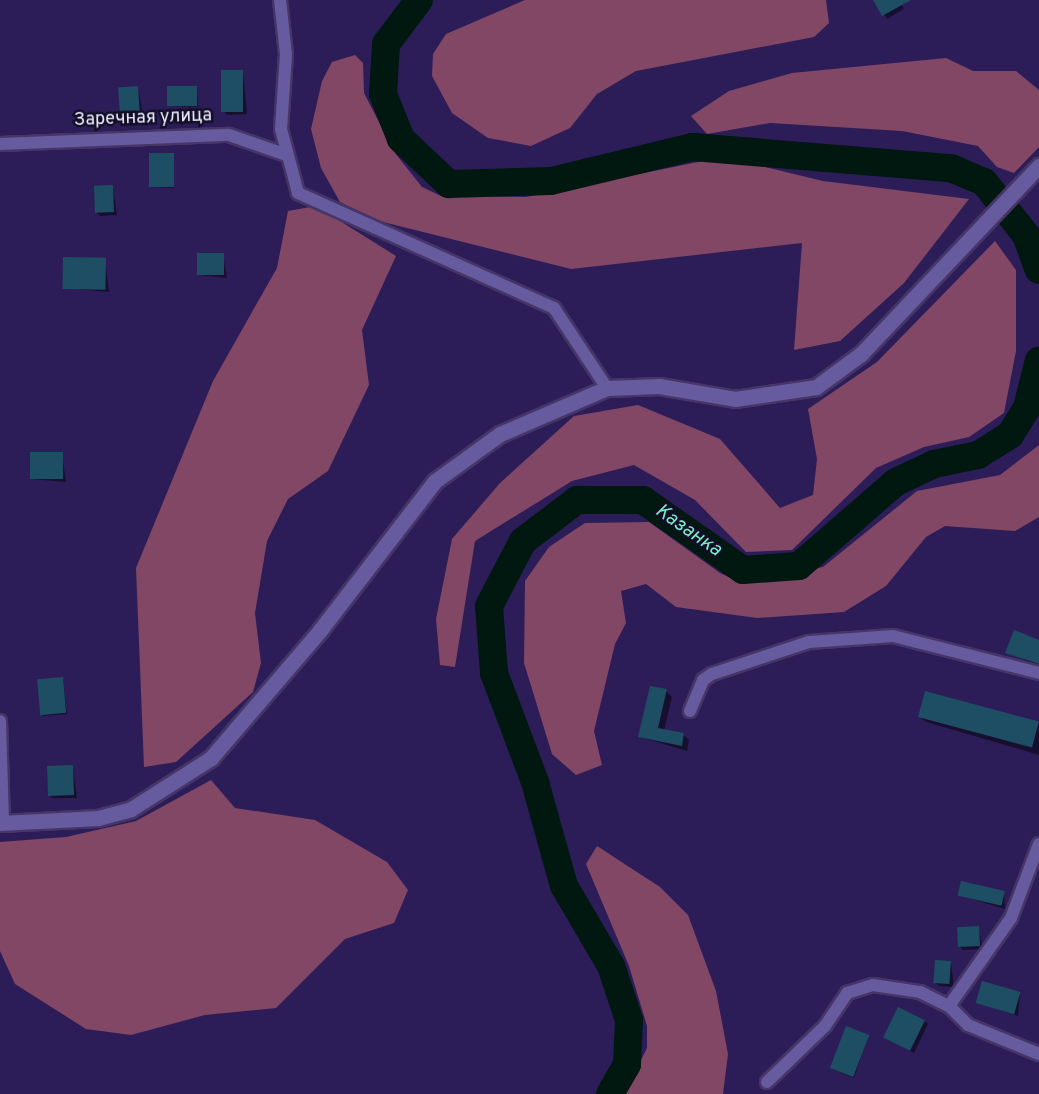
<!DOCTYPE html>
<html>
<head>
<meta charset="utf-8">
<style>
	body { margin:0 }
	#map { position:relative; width:1039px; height:1094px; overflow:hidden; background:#2c1d59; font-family:Overpass,sans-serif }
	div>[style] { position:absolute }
	.forest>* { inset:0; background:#824764 }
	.shadow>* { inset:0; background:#0007 }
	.river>* { height:28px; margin:-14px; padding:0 14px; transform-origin:14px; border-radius:14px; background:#011810 }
	.building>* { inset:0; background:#1e4e63; transform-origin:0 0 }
	.roads { filter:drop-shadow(2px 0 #463567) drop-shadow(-2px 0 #463567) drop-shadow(0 2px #463567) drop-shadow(0 -2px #463567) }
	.minor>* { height:12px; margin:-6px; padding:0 6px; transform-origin:6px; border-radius:6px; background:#665b9e }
	.tertiary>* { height:15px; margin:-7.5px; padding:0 7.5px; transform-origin:7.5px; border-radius:7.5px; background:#665b9e }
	span { translate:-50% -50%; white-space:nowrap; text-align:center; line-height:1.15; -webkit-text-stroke:5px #130e28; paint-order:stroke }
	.street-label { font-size:18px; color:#efeefe }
	.water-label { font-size:20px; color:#79ebc5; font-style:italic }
</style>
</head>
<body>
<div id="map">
	<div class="forest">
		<div style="clip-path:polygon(525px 0,826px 0,829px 23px,814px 37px,636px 71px,597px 94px,570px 128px,531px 146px,488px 138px,452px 113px,432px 76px,433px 54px,446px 34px)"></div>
		<div style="clip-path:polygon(355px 55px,363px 63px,364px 93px,395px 153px,422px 187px,441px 196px,526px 197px,698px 162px,740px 161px,823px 181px,969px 199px,904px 283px,840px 341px,794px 350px,802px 243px,571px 269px,379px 221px,340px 202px,321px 168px,311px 129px,322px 81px,332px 62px)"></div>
		<div style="clip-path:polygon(946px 58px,973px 71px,1016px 71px,1039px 90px,1039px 147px,1014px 173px,997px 167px,978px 146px,902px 131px,770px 123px,707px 134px,691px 116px,729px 91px,792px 73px)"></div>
		<div style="clip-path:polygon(316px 206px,396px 256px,362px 330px,369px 385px,328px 471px,288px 499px,267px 541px,255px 613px,261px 663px,253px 692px,176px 762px,144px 767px,136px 568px,213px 381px,277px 268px,288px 211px)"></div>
		<div style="clip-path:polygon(995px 241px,1016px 270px,1016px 351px,1004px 413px,969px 437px,924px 447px,876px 468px,792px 550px,746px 552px,695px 500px,634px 465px,572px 481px,475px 541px,455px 667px,440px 665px,436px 619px,452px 539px,500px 483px,574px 416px,638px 405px,720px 439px,780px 508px,813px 495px,817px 459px,808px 409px,877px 362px)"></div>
		<div style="clip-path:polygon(1039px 445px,1039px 517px,1015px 531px,945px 526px,926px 537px,886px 586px,844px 612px,757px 618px,676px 607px,646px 584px,621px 591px,626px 623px,615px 644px,594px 731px,602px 765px,576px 775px,552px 754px,524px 663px,525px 581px,549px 547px,585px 523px,649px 522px,720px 573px,740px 582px,762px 581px,823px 567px,917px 491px,1000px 475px)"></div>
		<div style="clip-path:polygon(211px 780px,235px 808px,315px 820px,387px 862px,408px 890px,394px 923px,345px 939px,276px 1008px,205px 1015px,131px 1035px,86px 1029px,15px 984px,0 951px,0 842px,66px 837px,136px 821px)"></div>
		<div style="clip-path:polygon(597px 846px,660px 887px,688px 915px,716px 991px,728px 1054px,723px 1094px,624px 1094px,647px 1048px,647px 1026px,629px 966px,586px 864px)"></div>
	</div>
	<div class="shadow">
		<div style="clip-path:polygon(875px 0,899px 0,904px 9px,887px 19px)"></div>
		<div style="clip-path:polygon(243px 72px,247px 114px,227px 115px,224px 111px)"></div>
		<div style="clip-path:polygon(138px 87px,143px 115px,125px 116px,121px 113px)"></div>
		<div style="clip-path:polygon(197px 88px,198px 107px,169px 106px,196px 87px)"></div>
		<div style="clip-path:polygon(173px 155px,174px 188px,151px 187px,150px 186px)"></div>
		<div style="clip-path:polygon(113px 187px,117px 215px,100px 216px,96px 212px)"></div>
		<div style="clip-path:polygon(223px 255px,227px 278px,199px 275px)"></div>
		<div style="clip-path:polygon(105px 259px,109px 292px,64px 288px)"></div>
		<div style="clip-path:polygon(62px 454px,66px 482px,31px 479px)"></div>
		<div style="clip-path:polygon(1039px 641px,1039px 666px,1007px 652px)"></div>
		<div style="clip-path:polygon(63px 679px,67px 714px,43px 716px,41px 714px)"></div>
		<div style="clip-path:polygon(666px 691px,672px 697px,664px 731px,683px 734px,689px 740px,687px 751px,640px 737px)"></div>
		<div style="clip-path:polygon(920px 717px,1039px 723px,1039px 755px,926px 722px)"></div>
		<div style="clip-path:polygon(73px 767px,77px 798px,52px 798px,49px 794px)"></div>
		<div style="clip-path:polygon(1004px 892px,1005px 909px,959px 895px)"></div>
		<div style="clip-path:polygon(978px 927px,983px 949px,963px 950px,959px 946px)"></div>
		<div style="clip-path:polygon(951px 963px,954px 987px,939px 986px,936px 983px)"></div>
		<div style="clip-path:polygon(1020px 994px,1018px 1016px,978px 1002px)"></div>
		<div style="clip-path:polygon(925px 1021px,928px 1024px,914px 1053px,886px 1038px)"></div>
		<div style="clip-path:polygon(868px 1037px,854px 1078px,832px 1069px)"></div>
	</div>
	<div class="river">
		<div style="left:419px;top:0;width:55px;rotate:126.9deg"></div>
		<div style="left:386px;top:44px;width:50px;rotate:93.4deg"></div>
		<div style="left:383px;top:94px;width:48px;rotate:68.2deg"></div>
		<div style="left:401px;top:139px;width:66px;rotate:43.2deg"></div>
		<div style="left:449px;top:184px;width:102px;rotate:-1.7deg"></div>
		<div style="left:551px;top:181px;width:146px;rotate:-13.5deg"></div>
		<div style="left:693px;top:147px;width:259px;rotate:4.7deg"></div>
		<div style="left:951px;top:168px;width:36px;rotate:23deg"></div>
		<div style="left:984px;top:182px;width:68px;rotate:51.6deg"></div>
		<div style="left:1026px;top:235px;width:37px;rotate:70deg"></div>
		<div style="left:610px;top:1094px;width:34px;rotate:-60deg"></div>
		<div style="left:627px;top:1064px;width:44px;rotate:-87.4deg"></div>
		<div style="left:629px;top:1020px;width:57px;rotate:-108.4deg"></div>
		<div style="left:611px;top:966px;width:93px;rotate:-120.4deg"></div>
		<div style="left:564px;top:886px;width:108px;rotate:-105.6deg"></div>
		<div style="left:535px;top:782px;width:116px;rotate:-110.6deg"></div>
		<div style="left:494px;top:673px;width:67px;rotate:-94.3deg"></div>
		<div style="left:489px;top:606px;width:73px;rotate:-62.4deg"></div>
		<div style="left:523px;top:541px;width:68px;rotate:-37.2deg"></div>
		<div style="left:577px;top:500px;width:66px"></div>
		<div style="left:643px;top:500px;width:122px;rotate:35deg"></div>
		<div style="left:743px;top:570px;width:56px;rotate:-4.1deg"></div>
		<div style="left:799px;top:566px;width:128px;rotate:-40.9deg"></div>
		<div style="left:896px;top:482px;width:42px;rotate:-25.3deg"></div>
		<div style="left:934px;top:464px;width:45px;rotate:-11.6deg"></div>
		<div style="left:978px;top:455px;width:38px;rotate:-32deg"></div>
		<div style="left:1010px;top:435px;width:32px;rotate:-58deg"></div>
		<div style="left:1027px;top:408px;width:49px;rotate:-76deg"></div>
	</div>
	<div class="building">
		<div style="clip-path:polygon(873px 0,911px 0,882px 16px)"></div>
		<div style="left:221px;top:70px;width:22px;height:42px"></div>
		<div style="left:138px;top:86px;width:26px;height:20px;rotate:86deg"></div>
		<div style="left:167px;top:86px;width:30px;height:20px"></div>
		<div style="left:149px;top:153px;width:25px;height:34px"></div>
		<div style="left:113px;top:185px;width:27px;height:19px;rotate:88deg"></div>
		<div style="left:224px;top:253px;width:22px;height:27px;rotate:90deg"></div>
		<div style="left:63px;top:257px;width:43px;height:32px;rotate:1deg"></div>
		<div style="left:30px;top:452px;width:33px;height:27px"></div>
		<div style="clip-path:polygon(1014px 630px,1039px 640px,1039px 664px,1005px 653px)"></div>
		<div style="left:63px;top:677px;width:36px;height:26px;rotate:85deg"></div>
		<div style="clip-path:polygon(650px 686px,667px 689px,658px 728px,684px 733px,682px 746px,638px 737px)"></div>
		<div style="left:925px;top:691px;width:118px;height:27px;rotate:15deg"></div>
		<div style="left:73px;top:765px;width:30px;height:26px;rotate:88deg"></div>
		<div style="left:961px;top:881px;width:45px;height:15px;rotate:13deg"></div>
		<div style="left:979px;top:926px;width:20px;height:22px;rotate:87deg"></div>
		<div style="left:935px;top:960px;width:16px;height:23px;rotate:4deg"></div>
		<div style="left:982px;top:981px;width:40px;height:23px;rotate:16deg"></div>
		<div style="left:898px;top:1007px;width:30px;height:34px;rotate:26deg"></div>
		<div style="left:846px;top:1026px;width:25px;height:45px;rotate:21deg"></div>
	</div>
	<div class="roads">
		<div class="minor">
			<div style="left:280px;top:0;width:54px;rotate:83.7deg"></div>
			<div style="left:286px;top:54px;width:75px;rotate:93.8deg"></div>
			<div style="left:281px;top:129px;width:66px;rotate:75.1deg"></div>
			<div style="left:298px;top:193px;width:281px;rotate:24.2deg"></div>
			<div style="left:554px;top:308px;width:96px;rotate:56.5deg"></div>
			<div style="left:0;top:144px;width:229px;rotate:-2.3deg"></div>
			<div style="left:229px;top:135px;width:58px;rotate:19.1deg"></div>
			<div style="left:690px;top:711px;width:34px;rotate:-67deg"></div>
			<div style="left:703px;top:680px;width:11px;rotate:-34deg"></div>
			<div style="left:712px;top:674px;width:102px;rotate:-18.3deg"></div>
			<div style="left:809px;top:642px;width:84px;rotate:-4.1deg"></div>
			<div style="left:893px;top:636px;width:151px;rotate:14.2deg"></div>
			<div style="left:0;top:721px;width:101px;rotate:88.3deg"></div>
			<div style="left:949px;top:1006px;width:108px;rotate:-54.8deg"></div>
			<div style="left:1011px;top:918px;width:79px;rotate:-69.3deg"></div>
			<div style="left:767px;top:1082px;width:81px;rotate:-44deg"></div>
			<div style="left:825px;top:1026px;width:40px;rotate:-56deg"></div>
			<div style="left:847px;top:993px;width:27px;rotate:-17deg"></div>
			<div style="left:873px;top:985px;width:48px;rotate:8.5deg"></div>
			<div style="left:920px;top:992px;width:32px;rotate:26deg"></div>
			<div style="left:949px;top:1006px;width:27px;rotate:45deg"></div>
			<div style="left:968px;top:1025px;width:77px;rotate:22.2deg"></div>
		</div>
		<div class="tertiary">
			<div style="left:0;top:823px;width:98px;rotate:-2.9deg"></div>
			<div style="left:98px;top:818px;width:34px;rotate:-15deg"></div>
			<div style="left:131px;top:809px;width:95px;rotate:-32.5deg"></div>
			<div style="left:211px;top:758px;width:170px;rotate:-49.5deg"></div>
			<div style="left:321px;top:629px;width:187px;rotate:-52.4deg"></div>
			<div style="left:435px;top:481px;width:80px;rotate:-35.9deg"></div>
			<div style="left:500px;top:434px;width:116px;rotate:-23.3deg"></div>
			<div style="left:607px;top:388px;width:52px;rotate:-2.2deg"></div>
			<div style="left:659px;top:386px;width:77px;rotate:9.7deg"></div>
			<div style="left:735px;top:399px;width:82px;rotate:-8.4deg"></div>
			<div style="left:816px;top:387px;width:56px;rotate:-36.3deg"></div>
			<div style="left:861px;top:354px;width:259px;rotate:-46.6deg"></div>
		</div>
	</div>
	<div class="street-label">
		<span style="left:143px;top:119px;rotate:-2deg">Заречная улица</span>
	</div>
	<div class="water-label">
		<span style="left:688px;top:531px;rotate:35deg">Казанка</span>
	</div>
</div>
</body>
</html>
